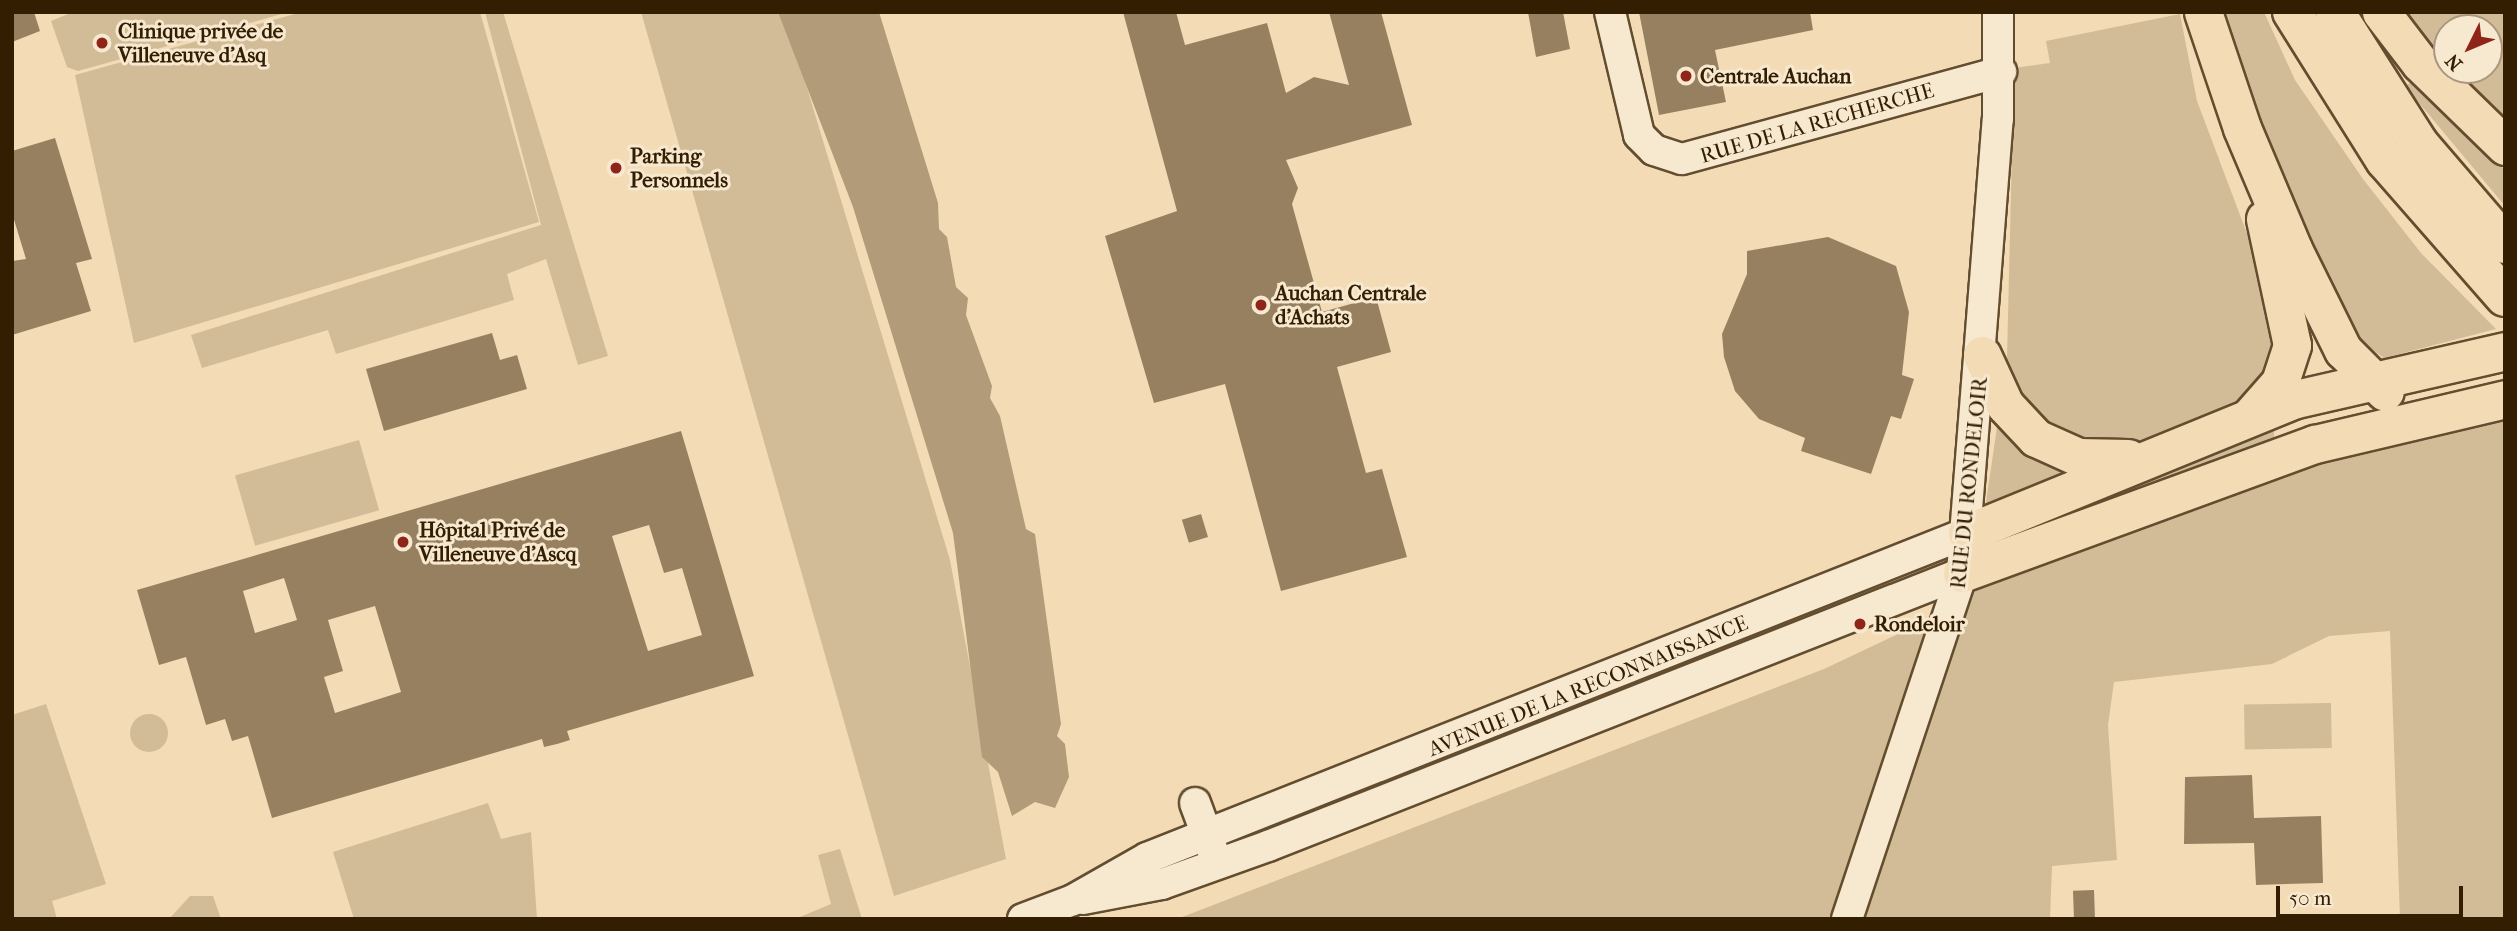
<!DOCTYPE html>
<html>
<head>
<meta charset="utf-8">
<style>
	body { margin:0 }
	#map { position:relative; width:2517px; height:931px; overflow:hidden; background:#f3dbb6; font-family:"IM FELL French Canon",serif }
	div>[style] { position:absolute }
	.green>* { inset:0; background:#d2bb97; transform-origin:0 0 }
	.round { border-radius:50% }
	.water>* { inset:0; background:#b29b79 }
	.building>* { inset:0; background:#978060; transform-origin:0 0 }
	.roads { filter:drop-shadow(2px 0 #634d2f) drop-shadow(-2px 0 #634d2f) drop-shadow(0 2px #634d2f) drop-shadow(0 -2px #634d2f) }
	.minor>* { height:30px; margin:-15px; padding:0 15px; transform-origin:15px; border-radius:15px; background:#f7e8d0 }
	.major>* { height:37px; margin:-18.5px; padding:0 18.5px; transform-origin:18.5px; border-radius:18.5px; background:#f3dbb6 }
	.highway>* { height:38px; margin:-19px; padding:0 19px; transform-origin:19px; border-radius:19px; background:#f3dbb6 }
	.dots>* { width:19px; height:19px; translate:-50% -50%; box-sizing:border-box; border:4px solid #f7e8d0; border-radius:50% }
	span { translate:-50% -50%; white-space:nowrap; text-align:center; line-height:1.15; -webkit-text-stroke:6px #f7e8d0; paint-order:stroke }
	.poi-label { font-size:21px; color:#331e02; font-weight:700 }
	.left { translate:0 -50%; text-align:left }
	.street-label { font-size:21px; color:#331e02 }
	.frame { position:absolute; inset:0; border:14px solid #331e02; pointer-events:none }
	.north { position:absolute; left:2433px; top:14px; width:70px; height:70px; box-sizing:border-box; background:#f7e8d0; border:2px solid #a9977e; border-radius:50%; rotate:227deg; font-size:19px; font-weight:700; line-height:28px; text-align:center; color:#331e02 }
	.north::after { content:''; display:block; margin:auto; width:24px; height:32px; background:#8f2418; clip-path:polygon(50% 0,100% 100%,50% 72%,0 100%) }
	.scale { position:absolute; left:2276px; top:886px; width:187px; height:32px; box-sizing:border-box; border:4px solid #331e02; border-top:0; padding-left:9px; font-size:21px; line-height:24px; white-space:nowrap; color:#331e02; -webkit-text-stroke:5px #f7e8d0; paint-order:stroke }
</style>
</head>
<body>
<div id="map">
	<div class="green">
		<div style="clip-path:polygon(73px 12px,289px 12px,78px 71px,67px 67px,51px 21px)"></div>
		<div style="clip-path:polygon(302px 12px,480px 12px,539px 222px,134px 343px,75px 75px)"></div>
		<div style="clip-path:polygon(485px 12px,503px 12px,608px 356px,578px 365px,546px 259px,507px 274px,514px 300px,336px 354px,328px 330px,202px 368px,191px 335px,541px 225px)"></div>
		<div style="clip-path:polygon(641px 12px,784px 12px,950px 560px,1006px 859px,894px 896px)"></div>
		<div style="clip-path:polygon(2222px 12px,2264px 12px,2295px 80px,2363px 179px,2421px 253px,2496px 329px,2384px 358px,2357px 339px,2300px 227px)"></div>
		<div style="clip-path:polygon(2401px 12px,2505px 12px,2505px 124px,2449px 70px,2489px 70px,2489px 28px,2447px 28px,2447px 68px)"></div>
		<div style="clip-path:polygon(2180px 14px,2197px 101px,2266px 284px,2277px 330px,2273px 475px,2348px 451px,2505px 420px,2505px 919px,2400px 919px,2390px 631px,2329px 636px,2272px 664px,2114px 682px,2108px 725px,2117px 860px,2052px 866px,2050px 919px,1177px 919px,1824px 669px,1972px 599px,2007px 358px,2014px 68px,2050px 63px,2046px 41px)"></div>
		<div style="clip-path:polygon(2410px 83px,2505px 170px,2505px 206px,2405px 86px)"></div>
		<div style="left:359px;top:440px;width:73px;height:129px;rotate:74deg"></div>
		<div style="left:2331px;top:703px;width:45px;height:87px;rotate:89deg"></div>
		<div style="clip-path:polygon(46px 704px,106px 884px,52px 901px,57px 919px,12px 919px,12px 715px)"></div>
		<div class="round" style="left:130px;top:714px;width:38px;height:38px"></div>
		<div style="clip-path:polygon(488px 803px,501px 839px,531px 832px,537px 919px,354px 919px,333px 852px)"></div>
		<div style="clip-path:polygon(840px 849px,862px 919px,795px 919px,831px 904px,818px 855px)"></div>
		<div style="clip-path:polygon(190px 896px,213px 896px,221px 919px,169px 919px)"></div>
	</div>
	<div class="water">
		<div style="clip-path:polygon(778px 12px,879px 12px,938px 203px,939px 229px,947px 237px,956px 287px,968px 298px,966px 315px,992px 386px,990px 398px,1000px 416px,1026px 529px,1035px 534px,1061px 724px,1057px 736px,1065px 744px,1069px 777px,1055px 808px,1035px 802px,1012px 816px,998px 772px,982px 757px,953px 533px,853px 207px)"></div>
	</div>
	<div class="building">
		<div style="clip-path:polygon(12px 12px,34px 12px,40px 31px,12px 42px)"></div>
		<div style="clip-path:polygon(1123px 12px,1176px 12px,1185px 45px,1267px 23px,1286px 93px,1314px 77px,1349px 85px,1329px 12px,1381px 12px,1412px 125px,1286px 160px,1298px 188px,1292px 204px,1322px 312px,1376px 297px,1391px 352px,1337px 367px,1366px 473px,1382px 469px,1407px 557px,1281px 591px,1225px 384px,1154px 403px,1105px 236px,1177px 211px)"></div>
		<div style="clip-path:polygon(1528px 12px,1563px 12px,1570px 49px,1536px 57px)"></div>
		<div style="clip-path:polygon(1639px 12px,1810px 12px,1813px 30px,1715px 50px,1726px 102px,1659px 115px)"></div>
		<div style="clip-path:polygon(55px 138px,92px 259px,76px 263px,91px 311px,12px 335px,12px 261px,26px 259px,12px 213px,12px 151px)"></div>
		<div style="clip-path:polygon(1828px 237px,1896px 266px,1909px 312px,1902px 375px,1914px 379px,1901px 419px,1891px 416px,1871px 474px,1801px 451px,1805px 438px,1759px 419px,1735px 391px,1724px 357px,1722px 334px,1747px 274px,1747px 251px)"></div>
		<div style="clip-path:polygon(492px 333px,500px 360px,517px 355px,527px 389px,384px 431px,366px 369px)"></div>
		<div style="clip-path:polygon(evenodd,681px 431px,754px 676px,567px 731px,570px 740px,557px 744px,544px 747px,542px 739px,272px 818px,248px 736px,232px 741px,225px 719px,206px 725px,186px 657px,159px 665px,137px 590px,681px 431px,649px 525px,664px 573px,682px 568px,702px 635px,648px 651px,612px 536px,649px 525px,681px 431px,284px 578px,297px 620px,255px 633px,243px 591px,284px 578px,681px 431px,375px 606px,401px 692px,335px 713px,324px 677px,343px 671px,328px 620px,375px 606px)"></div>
		<div style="left:1201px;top:514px;width:24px;height:20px;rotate:73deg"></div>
		<div style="clip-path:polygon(2252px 775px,2254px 818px,2321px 816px,2323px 883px,2256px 885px,2254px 843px,2184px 844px,2185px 777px)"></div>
		<div style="left:2094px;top:890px;width:29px;height:21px;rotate:88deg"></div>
	</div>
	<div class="roads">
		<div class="minor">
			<div style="left:1610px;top:12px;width:126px;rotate:76.7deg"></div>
			<div style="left:1639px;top:135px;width:21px;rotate:45deg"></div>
			<div style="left:1654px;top:150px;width:29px;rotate:18deg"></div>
			<div style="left:1682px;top:159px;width:331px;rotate:-15.3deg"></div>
			<div style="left:1195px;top:803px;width:54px;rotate:69.6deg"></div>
			<div style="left:1083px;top:899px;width:80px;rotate:-10.8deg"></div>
			<div style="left:1162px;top:884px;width:113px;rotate:-19.7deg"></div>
			<div style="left:1268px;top:846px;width:746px;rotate:-21.47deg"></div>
			<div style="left:1023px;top:919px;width:53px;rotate:-20.8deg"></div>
			<div style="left:1073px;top:900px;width:85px;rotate:-29.6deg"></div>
			<div style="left:1147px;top:858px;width:882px;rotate:-21.62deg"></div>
			<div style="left:1847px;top:919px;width:365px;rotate:-71.6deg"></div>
			<div style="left:1962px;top:573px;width:455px;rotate:-85.5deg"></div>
			<div style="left:1998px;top:119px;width:107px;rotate:-90deg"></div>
		</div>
		<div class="major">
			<div style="left:2203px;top:12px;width:122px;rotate:71.4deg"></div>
			<div style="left:2242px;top:128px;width:131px;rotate:67.1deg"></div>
			<div style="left:2293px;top:249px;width:113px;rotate:63.7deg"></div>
			<div style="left:2343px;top:350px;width:59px;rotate:45deg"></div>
			<div style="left:2381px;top:12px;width:64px;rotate:52.6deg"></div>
			<div style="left:2420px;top:63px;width:119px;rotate:44.3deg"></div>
			<div style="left:1982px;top:355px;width:55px;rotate:65.3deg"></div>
			<div style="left:2005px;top:405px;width:45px;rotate:46.8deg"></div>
			<div style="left:2036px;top:438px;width:46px;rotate:24.3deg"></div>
			<div style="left:2078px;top:457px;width:50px;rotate:1.1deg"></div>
			<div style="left:2252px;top:414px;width:43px;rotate:-48.8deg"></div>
			<div style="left:2280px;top:382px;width:39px;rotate:-72deg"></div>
			<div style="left:2292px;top:345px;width:129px;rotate:-102.1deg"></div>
			<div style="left:1967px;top:533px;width:355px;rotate:-22.2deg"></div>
			<div style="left:2296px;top:399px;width:214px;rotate:-12.9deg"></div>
			<div style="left:1962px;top:573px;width:376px;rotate:-20.1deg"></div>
			<div style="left:2315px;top:444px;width:195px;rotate:-13.3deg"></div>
		</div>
		<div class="highway">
			<div style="left:2292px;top:12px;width:175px;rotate:57.9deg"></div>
			<div style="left:2385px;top:160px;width:182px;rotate:48.8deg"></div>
			<div style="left:2335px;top:12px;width:156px;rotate:57.5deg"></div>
			<div style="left:2419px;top:144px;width:132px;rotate:49.3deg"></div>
		</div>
	</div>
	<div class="dots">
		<div style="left:102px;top:43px;background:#8f2418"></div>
		<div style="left:1686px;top:76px;background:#8f2418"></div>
		<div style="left:616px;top:168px;background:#8f2418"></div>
		<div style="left:1261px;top:305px;background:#8f2418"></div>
		<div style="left:403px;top:542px;background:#8f2418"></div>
		<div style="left:1860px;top:624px;background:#8f2418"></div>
	</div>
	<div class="poi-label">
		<span class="left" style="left:118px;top:43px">Clinique privée de<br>Villeneuve d'Asq</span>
		<span class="left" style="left:1700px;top:76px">Centrale Auchan</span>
		<span class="left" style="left:630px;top:168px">Parking<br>Personnels</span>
		<span class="left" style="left:1275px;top:305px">Auchan Centrale<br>d'Achats</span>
		<span class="left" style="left:419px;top:542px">Hôpital Privé de<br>Villeneuve d'Ascq</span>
		<span class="left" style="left:1874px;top:624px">Rondeloir</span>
	</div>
	<div class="street-label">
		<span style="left:1817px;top:123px;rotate:-16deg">RUE DE LA RECHERCHE</span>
		<span style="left:1969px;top:483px;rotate:-84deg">RUE DU RONDELOIR</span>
		<span style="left:1588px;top:686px;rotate:-22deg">AVENUE DE LA RECONNAISSANCE</span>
	</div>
	<div class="frame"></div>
	<div class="north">N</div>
	<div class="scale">50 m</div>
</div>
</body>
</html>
